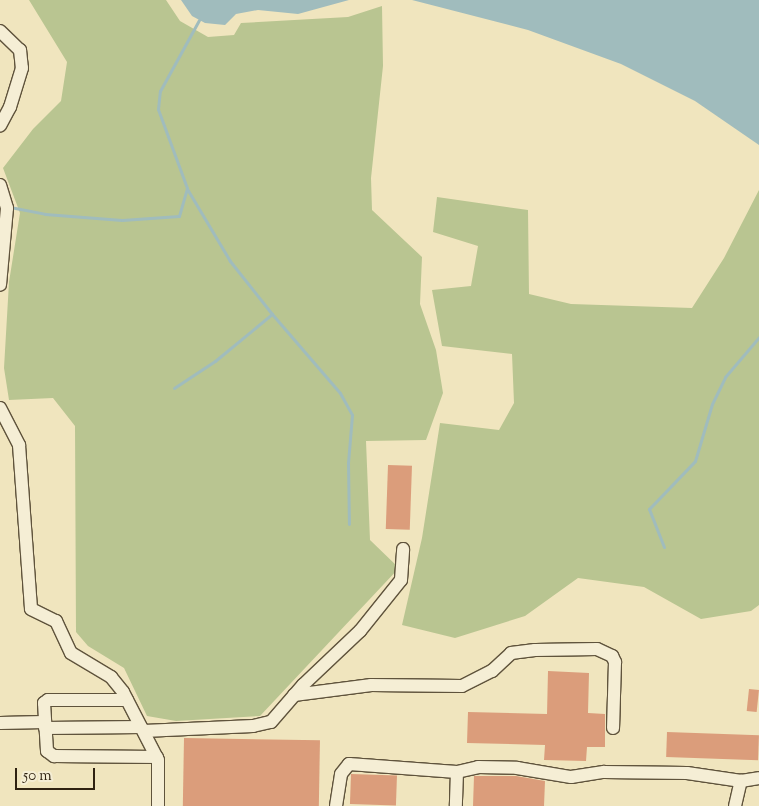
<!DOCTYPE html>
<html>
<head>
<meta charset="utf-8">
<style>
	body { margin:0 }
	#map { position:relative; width:759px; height:806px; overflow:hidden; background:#f0e5be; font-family:"Sorts Mill Goudy",serif }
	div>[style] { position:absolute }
	.green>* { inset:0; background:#b9c591 }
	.water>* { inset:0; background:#a0bcbd }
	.stream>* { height:3px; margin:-1.5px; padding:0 1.5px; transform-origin:1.5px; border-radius:1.5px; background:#a0bcbd }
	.building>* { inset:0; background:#db9d7b; transform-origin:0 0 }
	.roads { filter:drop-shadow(1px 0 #5f533c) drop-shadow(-1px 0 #5f533c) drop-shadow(0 1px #5f533c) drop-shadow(0 -1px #5f533c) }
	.minor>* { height:12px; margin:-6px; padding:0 6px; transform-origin:6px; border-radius:6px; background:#f5eed5 }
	span { translate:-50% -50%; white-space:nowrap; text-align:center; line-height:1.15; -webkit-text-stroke:4px #f5eed5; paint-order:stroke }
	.scale { position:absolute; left:15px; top:768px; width:80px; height:22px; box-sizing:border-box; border:2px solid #2f2211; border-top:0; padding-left:6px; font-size:15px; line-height:18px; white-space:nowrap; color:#2f2211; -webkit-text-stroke:4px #f5eed5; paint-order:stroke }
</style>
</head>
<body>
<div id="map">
	<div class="green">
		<div style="clip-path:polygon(29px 0,166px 0,180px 21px,208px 37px,234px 35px,241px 23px,348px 17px,382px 6px,383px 66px,371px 178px,372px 210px,422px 257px,420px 304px,436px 350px,443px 393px,426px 440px,366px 441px,370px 540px,399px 568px,260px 716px,176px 721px,147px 716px,124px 668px,88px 646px,76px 632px,75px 426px,53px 398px,9px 400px,4px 368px,9px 282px,20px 213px,3px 168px,33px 129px,61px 101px,67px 62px)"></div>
		<div style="clip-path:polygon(759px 190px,759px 605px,751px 611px,701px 619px,644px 587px,578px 578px,525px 616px,455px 638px,402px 625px,422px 538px,440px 423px,499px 430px,514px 403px,512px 354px,442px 346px,432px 290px,471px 286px,478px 246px,433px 232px,437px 197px,528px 210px,529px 294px,571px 304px,692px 308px,724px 258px)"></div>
	</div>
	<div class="water">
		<div style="clip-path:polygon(181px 0,349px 0,298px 14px,258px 10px,236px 14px,225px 25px,205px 23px,192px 16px)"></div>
		<div style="clip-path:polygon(412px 0,759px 0,759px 145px,695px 101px,621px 64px,528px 30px)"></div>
	</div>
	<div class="stream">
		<div style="left:10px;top:207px;width:36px;rotate:11deg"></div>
		<div style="left:45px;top:214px;width:77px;rotate:4.5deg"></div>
		<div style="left:122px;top:220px;width:57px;rotate:-4deg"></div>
		<div style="left:179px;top:216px;width:29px;rotate:-74deg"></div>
		<div style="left:187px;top:188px;width:84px;rotate:-110.2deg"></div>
		<div style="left:158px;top:109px;width:18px;rotate:-84deg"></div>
		<div style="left:160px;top:91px;width:81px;rotate:-61.2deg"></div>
		<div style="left:272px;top:314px;width:104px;rotate:49.3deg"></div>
		<div style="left:340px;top:393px;width:25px;rotate:61deg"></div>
		<div style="left:352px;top:415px;width:48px;rotate:94.8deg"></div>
		<div style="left:348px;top:463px;width:61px;rotate:89.1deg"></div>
		<div style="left:174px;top:388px;width:49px;rotate:-33.4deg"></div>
		<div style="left:215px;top:361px;width:74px;rotate:-39.5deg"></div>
		<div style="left:272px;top:314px;width:68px;rotate:-128.4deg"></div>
		<div style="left:230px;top:261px;width:84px;rotate:-120.8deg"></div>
		<div style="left:664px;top:547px;width:41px;rotate:-111.5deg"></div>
		<div style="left:649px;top:509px;width:66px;rotate:-46.2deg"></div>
		<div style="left:695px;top:461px;width:59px;rotate:-73.4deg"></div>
		<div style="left:712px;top:404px;width:30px;rotate:-64deg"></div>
		<div style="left:725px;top:377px;width:52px;rotate:-49.6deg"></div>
	</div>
	<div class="building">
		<div style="left:388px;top:465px;width:24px;height:64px;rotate:2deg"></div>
		<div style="clip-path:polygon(548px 671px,589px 673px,588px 713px,605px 714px,605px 747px,587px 747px,586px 761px,544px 760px,545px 745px,467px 743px,468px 712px,547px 714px)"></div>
		<div style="left:749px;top:689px;width:10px;height:22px;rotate:6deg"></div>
		<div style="left:667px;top:732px;width:92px;height:25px;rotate:2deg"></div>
		<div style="left:184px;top:738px;width:136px;height:68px;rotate:1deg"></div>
		<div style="left:351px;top:774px;width:46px;height:30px;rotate:2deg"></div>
		<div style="clip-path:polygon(474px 776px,516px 776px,545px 781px,544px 806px,473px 806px)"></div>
	</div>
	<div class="roads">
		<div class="minor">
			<div style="left:0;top:31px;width:28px;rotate:44deg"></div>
			<div style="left:20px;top:50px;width:18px;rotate:84deg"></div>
			<div style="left:22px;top:68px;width:41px;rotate:107.1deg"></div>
			<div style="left:10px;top:107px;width:21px;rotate:118deg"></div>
			<div style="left:0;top:185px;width:24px;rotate:73deg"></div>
			<div style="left:7px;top:208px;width:77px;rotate:95.2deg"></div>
			<div style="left:0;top:408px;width:42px;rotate:62.8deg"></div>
			<div style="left:19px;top:445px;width:164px;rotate:85.8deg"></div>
			<div style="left:31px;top:609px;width:28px;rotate:26deg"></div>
			<div style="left:56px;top:621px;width:35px;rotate:65deg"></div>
			<div style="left:71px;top:653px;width:47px;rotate:31deg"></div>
			<div style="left:111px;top:677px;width:19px;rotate:51deg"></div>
			<div style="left:123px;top:692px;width:76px;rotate:62.8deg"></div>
			<div style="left:158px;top:760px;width:46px;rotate:90deg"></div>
			<div style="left:294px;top:695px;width:78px;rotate:-7.4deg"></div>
			<div style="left:371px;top:685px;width:91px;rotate:0.6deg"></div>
			<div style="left:462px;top:686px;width:34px;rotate:-27deg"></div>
			<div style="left:492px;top:671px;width:26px;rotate:-43deg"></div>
			<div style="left:511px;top:653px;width:24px;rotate:-7deg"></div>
			<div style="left:535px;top:650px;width:62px;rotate:-0.9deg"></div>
			<div style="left:597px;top:649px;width:17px;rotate:25deg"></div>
			<div style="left:612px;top:656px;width:7px;rotate:63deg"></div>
			<div style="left:615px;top:662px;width:66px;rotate:91.7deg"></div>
			<div style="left:127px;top:700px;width:79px;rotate:180deg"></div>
			<div style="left:48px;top:700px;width:5px;rotate:143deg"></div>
			<div style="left:44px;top:703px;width:48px;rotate:86.4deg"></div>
			<div style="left:47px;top:751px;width:9px;rotate:36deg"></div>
			<div style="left:54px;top:756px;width:103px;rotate:0.6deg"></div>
			<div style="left:0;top:723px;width:44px;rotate:-1.3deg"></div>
			<div style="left:45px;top:728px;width:96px;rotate:-0.6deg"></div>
			<div style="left:144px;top:731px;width:109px;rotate:-2.6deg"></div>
			<div style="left:253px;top:726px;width:18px;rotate:-13deg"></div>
			<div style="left:271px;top:722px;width:49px;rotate:-49.1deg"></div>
			<div style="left:303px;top:685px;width:79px;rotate:-43.5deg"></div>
			<div style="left:360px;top:631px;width:65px;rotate:-51.2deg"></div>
			<div style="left:401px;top:580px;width:31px;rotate:-86deg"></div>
			<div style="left:457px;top:772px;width:22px;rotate:-13deg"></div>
			<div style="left:478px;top:767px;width:39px;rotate:1deg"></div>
			<div style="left:517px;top:768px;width:55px;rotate:9.5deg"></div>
			<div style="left:571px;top:777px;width:33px;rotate:-9deg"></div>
			<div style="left:604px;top:772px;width:83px;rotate:0.7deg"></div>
			<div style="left:687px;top:773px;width:55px;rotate:8.4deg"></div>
			<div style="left:336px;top:806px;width:32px;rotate:-81deg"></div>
			<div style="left:341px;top:774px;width:13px;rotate:-51deg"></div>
			<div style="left:349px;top:764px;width:108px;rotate:4.2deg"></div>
			<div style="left:457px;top:772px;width:34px;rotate:92deg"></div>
			<div style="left:735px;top:806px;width:26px;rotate:-77deg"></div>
			<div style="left:741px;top:781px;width:18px;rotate:-9deg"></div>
		</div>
	</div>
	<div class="scale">50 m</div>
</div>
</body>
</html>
